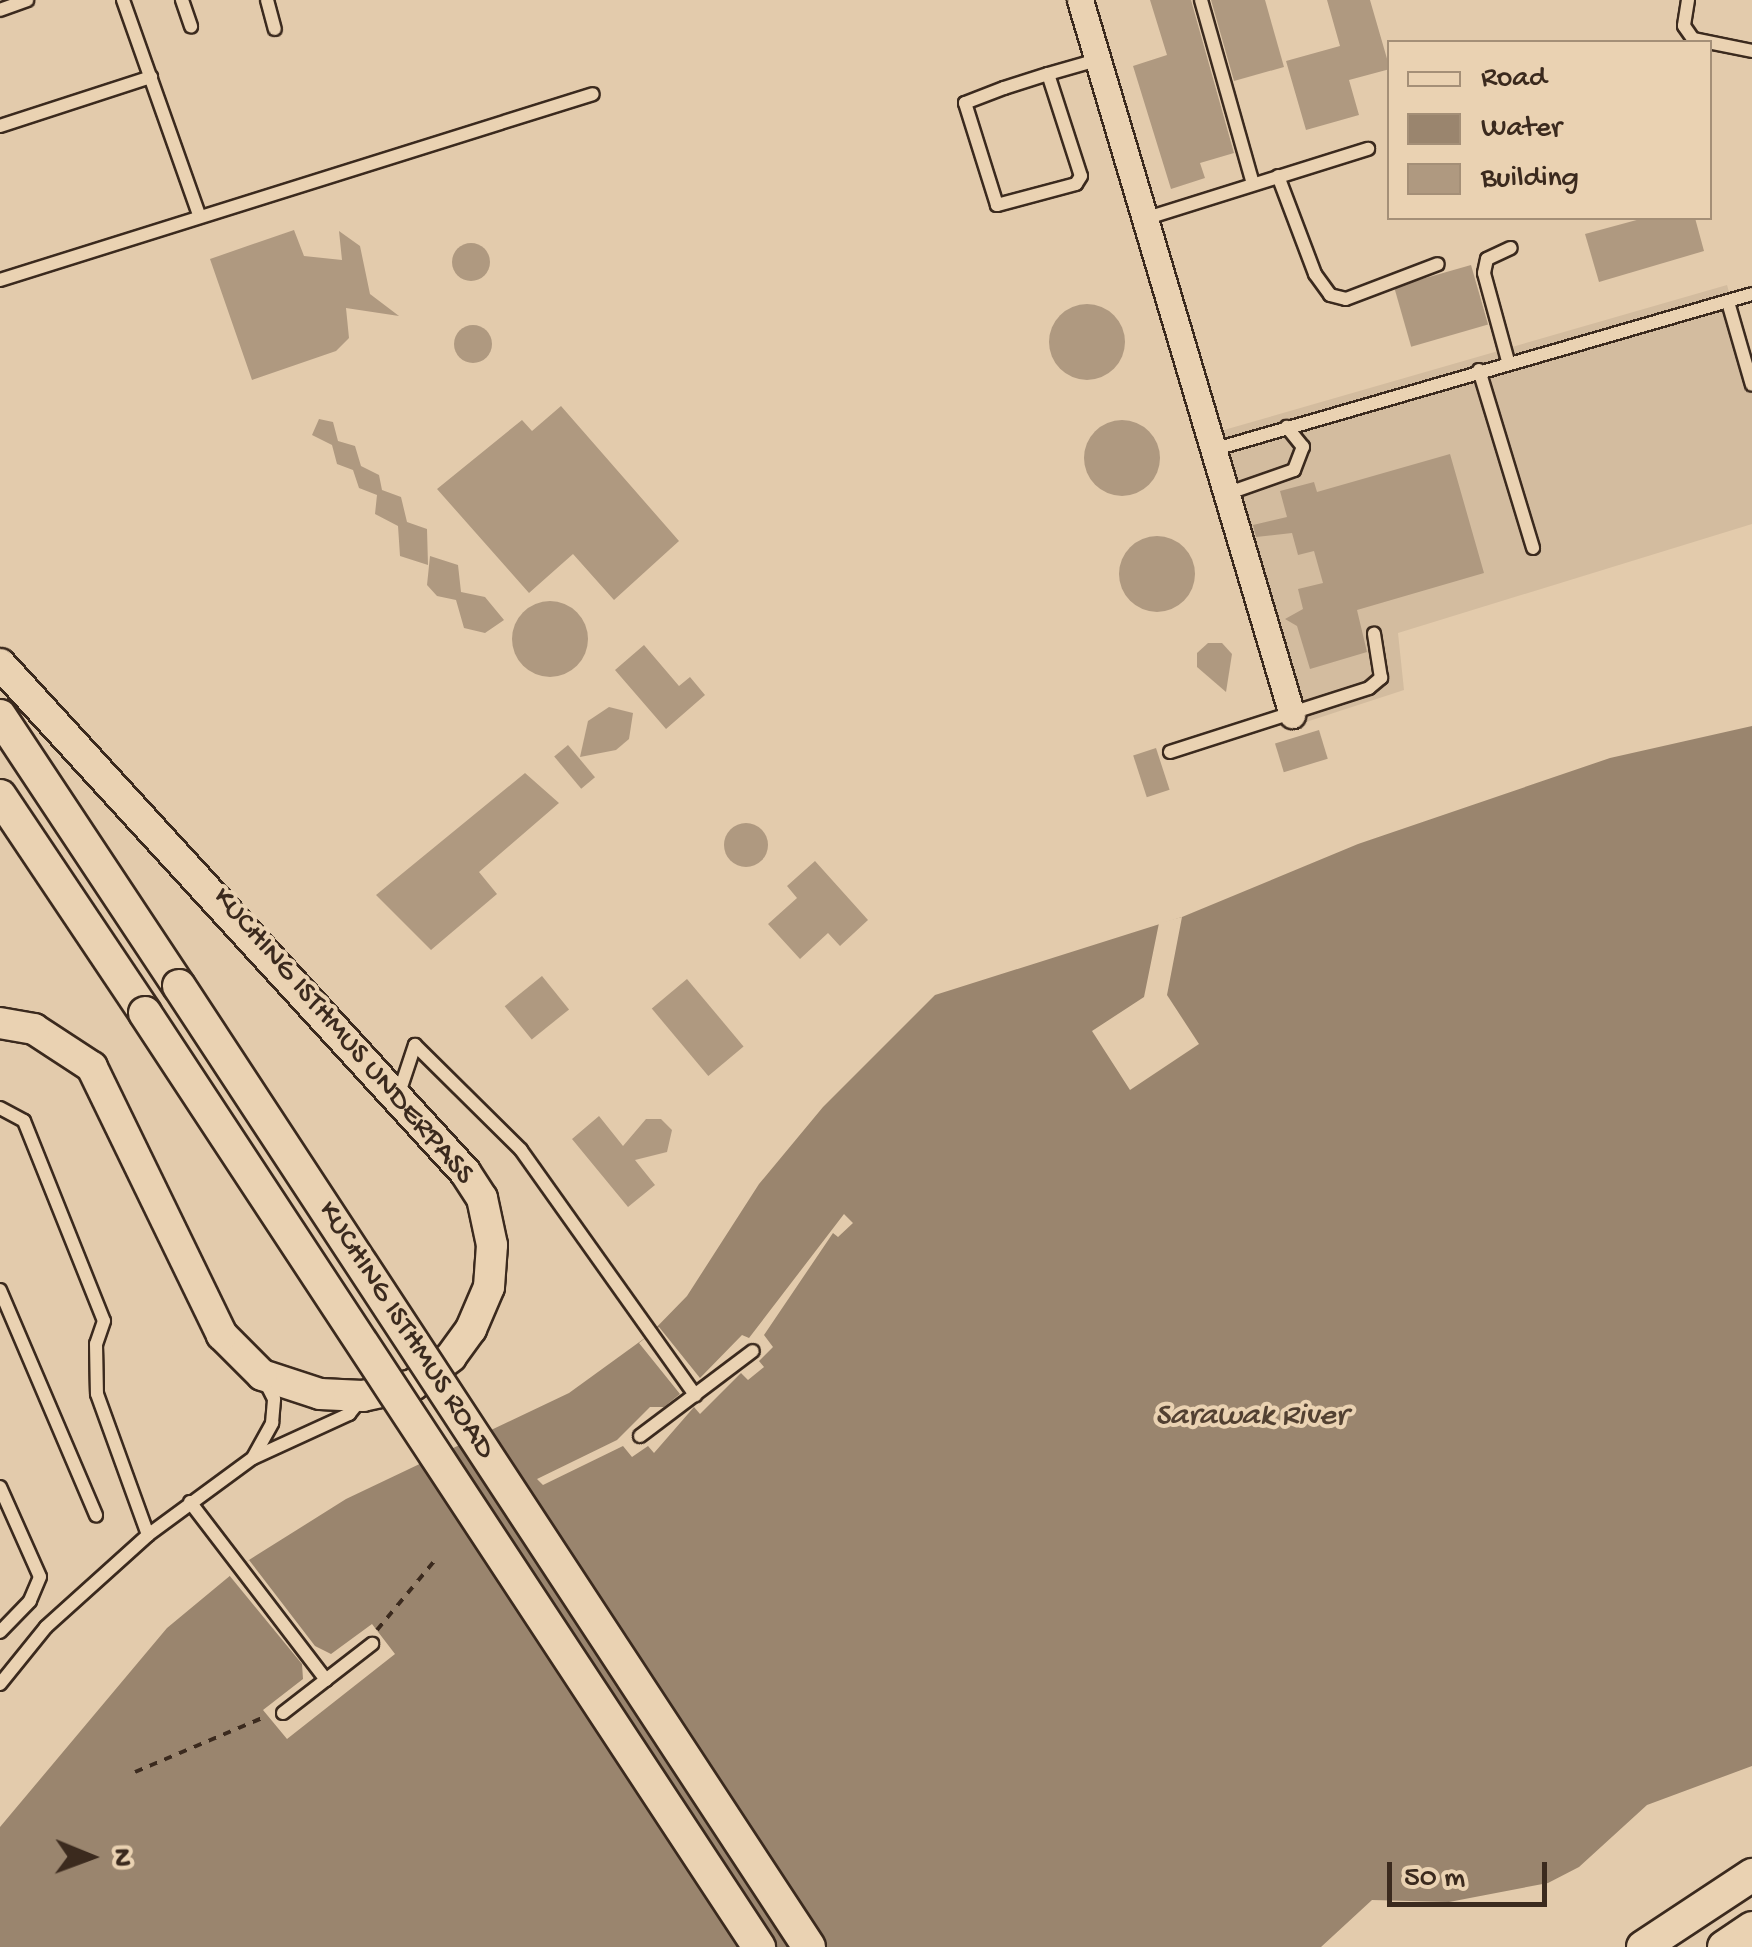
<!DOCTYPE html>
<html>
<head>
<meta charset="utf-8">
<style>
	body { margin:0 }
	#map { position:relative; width:1752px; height:1947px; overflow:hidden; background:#e3cbac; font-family:"Gochi Hand",sans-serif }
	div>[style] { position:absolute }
	.built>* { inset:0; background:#d3bc9f }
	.water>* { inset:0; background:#9a856e }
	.pier>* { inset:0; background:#e3cbac }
	.building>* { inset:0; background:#af9980; transform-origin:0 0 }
	.round { border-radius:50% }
	.path>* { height:4px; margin-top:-2px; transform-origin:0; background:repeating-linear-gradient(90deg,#3b2a1e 0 8px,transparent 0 16px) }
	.roads { filter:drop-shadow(2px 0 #3b2a1e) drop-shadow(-2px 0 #3b2a1e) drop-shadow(0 2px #3b2a1e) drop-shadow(0 -2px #3b2a1e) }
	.service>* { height:12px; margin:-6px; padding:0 6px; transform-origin:6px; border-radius:6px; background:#ead2b2 }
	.minor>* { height:25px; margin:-12.5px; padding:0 12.5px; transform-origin:12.5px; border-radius:12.5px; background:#ead2b2 }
	.tertiary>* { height:30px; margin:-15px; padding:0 15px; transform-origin:15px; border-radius:15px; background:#ead2b2 }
	.secondary>* { height:32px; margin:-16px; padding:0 16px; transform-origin:16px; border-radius:16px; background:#ead2b2 }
	.bridges { filter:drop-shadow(2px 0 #3b2a1e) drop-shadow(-2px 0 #3b2a1e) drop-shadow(0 2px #3b2a1e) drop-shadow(0 -2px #3b2a1e) }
	.secondary-bridge>* { height:32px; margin:-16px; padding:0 16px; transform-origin:16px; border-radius:16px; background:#ead2b2 }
	span { translate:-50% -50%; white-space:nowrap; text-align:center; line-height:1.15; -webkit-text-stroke:8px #ead2b2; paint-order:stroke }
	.street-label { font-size:30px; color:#3b2a1e }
	.water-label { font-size:32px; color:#534132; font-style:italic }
	.legend { position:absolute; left:1387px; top:40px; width:325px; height:180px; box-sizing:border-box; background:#ead2b2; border:2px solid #a48f77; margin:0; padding:12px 18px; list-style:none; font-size:30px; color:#3b2a1e }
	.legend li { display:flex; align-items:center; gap:20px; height:50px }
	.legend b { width:50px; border:2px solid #a48f77 }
	.north { position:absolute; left:40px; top:1807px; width:100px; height:100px; -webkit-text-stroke:8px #ead2b2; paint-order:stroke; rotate:91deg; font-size:28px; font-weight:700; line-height:40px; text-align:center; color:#3b2a1e }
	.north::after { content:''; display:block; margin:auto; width:35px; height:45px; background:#3b2a1e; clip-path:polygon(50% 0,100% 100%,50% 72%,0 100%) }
	.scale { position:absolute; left:1387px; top:1862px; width:160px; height:45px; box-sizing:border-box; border:5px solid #3b2a1e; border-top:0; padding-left:12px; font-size:30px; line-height:35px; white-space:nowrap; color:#3b2a1e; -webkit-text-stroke:8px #ead2b2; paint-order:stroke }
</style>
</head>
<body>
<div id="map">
	<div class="built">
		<div style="clip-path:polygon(1727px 285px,1752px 372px,1752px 524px,1398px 633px,1404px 690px,1303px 723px,1217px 432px)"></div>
	</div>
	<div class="water">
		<div style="clip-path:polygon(1752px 726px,1752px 1766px,1647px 1805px,1579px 1867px,1548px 1883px,1449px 1902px,1372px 1900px,1321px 1947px,0 1947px,0 1827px,167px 1628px,249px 1560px,346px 1499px,569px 1393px,649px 1335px,687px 1296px,759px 1184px,823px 1107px,935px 995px,1182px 917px,1358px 844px,1610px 758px)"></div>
	</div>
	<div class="pier">
		<div style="clip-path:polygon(1182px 917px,1167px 995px,1199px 1044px,1130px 1090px,1092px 1031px,1144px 997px,1159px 923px)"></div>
		<div style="clip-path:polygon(844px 1214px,853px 1223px,838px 1237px,833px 1233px,764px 1335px,773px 1347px,759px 1361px,764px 1367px,748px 1380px,741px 1373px,700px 1414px,694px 1407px,654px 1453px,648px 1446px,632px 1457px,623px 1446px,543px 1485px,537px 1479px,617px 1440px,650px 1407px,664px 1407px,680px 1394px,639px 1343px,659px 1327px,700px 1378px,742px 1335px,749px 1338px)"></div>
		<div style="clip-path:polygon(249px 1560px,315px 1646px,331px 1654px,372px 1624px,395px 1654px,287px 1739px,263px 1710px,303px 1679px,302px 1664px,229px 1575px)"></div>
	</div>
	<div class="building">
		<div style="clip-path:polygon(1150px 0,1191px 0,1234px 153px,1200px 163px,1205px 178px,1171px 189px,1133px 66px,1167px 55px)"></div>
		<div style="clip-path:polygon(1211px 0,1265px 0,1284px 67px,1234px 81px)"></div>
		<div style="clip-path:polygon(1327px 0,1370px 0,1390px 69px,1349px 80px,1359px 115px,1306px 130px,1286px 61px,1340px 46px)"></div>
		<div style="clip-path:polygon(1644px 218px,1695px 218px,1704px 251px,1599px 282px,1585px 234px)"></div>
		<div style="clip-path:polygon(294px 230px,304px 256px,342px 260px,339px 231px,360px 246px,370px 294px,399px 316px,346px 308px,349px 338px,336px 351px,252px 380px,210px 259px)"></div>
		<div class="round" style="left:452px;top:243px;width:38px;height:38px"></div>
		<div style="left:1471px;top:265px;width:62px;height:80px;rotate:74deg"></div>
		<div class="round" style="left:1049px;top:304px;width:76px;height:76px"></div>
		<div class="round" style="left:454px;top:325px;width:38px;height:38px"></div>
		<div style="clip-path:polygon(561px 406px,679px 541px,614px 600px,573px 554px,529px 593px,437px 489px,522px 420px,532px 431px)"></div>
		<div style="clip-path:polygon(319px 419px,333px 422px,338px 441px,355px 446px,361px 466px,379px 475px,382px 490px,401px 497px,407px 522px,427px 529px,428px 565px,400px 556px,398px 526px,375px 514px,377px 495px,359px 488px,353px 470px,337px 464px,332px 445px,312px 435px)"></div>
		<div class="round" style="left:1084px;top:420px;width:76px;height:76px"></div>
		<div style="clip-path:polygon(1450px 454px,1484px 573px,1357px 610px,1367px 652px,1310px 669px,1297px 626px,1285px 619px,1303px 609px,1298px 589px,1323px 583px,1314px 551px,1298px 555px,1292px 533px,1256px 537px,1253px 525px,1287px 517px,1280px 491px,1314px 482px,1317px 492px)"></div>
		<div class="round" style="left:1119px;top:536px;width:76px;height:76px"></div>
		<div style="clip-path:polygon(430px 556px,458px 565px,461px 592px,485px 597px,504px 620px,485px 633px,464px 628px,456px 600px,437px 596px,427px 585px)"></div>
		<div class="round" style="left:512px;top:601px;width:76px;height:76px"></div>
		<div style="clip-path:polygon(1208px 643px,1222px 643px,1232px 654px,1226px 692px,1197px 667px,1197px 653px)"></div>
		<div style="clip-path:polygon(644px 645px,679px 686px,690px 677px,705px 695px,666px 729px,615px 670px)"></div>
		<div style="clip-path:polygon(609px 707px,633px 713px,629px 739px,616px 750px,580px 757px,588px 721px)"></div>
		<div style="left:1319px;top:730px;width:30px;height:46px;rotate:73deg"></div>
		<div style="left:568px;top:745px;width:42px;height:18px;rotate:50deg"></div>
		<div style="left:1156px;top:748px;width:44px;height:24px;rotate:72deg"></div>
		<div style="clip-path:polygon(525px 773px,559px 803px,479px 872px,497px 894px,431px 950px,376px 895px)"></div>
		<div class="round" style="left:724px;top:823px;width:44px;height:44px"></div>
		<div style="clip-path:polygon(815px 861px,868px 920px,840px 946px,828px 933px,800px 959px,768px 924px,797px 898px,787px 886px)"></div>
		<div style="left:542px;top:976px;width:43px;height:48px;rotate:51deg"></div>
		<div style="left:687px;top:979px;width:88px;height:46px;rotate:50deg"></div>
		<div style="clip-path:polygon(599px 1116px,623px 1146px,646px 1119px,661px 1119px,672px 1130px,667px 1152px,635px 1160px,655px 1185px,628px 1207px,572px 1139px)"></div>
	</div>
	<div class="path">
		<div style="left:377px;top:1630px;width:92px;rotate:-50.3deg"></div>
		<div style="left:135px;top:1772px;width:143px;rotate:-23deg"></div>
	</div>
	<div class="roads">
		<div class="service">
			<div style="left:123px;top:0;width:228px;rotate:70.5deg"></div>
			<div style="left:182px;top:0;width:28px;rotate:71deg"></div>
			<div style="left:267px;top:0;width:30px;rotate:75deg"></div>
			<div style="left:1201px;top:0;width:191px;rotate:74.2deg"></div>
			<div style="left:1688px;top:0;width:26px;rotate:99deg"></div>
			<div style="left:1684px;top:26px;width:16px;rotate:55deg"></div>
			<div style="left:1693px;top:39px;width:60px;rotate:11.5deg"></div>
			<div style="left:0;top:10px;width:29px;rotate:-20deg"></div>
			<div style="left:1048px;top:74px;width:107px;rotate:72.1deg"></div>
			<div style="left:1081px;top:176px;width:9px;rotate:122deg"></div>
			<div style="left:1076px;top:184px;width:82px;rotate:165.1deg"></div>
			<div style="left:997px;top:205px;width:107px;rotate:-107.4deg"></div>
			<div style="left:965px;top:103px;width:42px;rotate:-21deg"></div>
			<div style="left:1004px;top:88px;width:46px;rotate:-17.7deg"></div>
			<div style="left:1048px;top:74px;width:51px;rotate:-15.9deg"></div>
			<div style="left:0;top:126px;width:159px;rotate:-18deg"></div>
			<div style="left:1278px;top:176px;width:105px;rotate:69.3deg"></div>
			<div style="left:1315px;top:274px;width:26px;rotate:54deg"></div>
			<div style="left:1330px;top:295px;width:16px;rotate:14deg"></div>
			<div style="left:1346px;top:299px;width:98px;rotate:-20.8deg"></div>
			<div style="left:1144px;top:219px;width:235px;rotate:-17.4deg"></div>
			<div style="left:0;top:280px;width:621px;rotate:-17.41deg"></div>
			<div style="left:1728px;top:302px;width:86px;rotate:73.9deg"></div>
			<div style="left:1508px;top:361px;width:91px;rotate:-105.3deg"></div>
			<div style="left:1484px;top:273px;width:14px;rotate:-78deg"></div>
			<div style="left:1487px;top:259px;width:26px;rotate:-25deg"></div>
			<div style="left:1479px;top:370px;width:186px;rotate:73.1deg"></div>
			<div style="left:1212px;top:450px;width:562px;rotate:-16.11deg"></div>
			<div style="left:1226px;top:494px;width:72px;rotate:-19.4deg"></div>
			<div style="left:1294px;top:470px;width:25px;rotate:-69deg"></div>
			<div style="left:1303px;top:447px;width:26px;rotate:-129deg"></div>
			<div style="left:1170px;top:752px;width:209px;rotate:-17.8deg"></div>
			<div style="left:1369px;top:688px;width:16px;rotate:-40deg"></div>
			<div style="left:1381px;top:678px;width:45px;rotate:-99deg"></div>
			<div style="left:398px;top:1096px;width:54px;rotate:-71.6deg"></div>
			<div style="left:415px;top:1045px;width:149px;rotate:44.7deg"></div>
			<div style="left:521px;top:1150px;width:301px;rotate:54.6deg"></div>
			<div style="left:0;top:1108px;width:27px;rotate:28deg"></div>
			<div style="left:24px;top:1121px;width:215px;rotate:68.2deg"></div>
			<div style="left:104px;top:1321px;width:24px;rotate:109deg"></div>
			<div style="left:96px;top:1344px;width:50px;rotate:88.9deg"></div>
			<div style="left:97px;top:1394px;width:150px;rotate:70.1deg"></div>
			<div style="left:0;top:1290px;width:245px;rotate:66.9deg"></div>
			<div style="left:640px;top:1436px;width:141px;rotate:-37deg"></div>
			<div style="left:254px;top:1456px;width:38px;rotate:-61deg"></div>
			<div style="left:272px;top:1423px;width:24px;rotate:-85deg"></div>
			<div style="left:274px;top:1399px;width:22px;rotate:-117deg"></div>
			<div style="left:0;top:1487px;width:98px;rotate:66deg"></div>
			<div style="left:40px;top:1577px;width:26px;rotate:113deg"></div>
			<div style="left:30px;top:1601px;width:43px;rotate:134.1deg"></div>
			<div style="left:190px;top:1502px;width:224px;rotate:52.6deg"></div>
			<div style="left:0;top:1684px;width:73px;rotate:-51.1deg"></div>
			<div style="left:46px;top:1627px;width:137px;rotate:-42deg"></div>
			<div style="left:148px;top:1535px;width:130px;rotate:-36.3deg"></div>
			<div style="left:253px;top:1458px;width:106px;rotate:-24.6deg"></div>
			<div style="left:349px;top:1414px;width:21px;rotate:-51deg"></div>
			<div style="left:283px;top:1713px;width:113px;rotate:-37.8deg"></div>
		</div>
		<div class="minor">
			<div style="left:1080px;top:0;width:746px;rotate:73.48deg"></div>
		</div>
		<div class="tertiary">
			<div style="left:0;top:664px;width:689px;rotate:47.53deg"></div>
			<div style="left:465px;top:1172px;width:31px;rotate:57deg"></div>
			<div style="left:482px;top:1198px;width:48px;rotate:78deg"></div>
			<div style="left:492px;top:1245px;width:42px;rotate:94.1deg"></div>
			<div style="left:489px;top:1287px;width:46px;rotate:113.2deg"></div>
			<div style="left:471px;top:1329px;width:34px;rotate:126deg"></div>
			<div style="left:451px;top:1357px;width:47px;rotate:143.6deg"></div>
			<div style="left:413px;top:1385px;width:51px;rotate:167.6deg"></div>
			<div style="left:363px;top:1396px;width:43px;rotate:-177.3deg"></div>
			<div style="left:320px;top:1394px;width:61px;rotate:-161.9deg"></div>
			<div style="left:262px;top:1375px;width:57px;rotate:-135deg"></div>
			<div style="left:222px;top:1335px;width:298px;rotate:-115.9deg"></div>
			<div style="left:92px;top:1067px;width:69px;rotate:-146.8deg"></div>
			<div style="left:34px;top:1029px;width:35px;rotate:-170deg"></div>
		</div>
		<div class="secondary">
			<div style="left:0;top:716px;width:324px;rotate:56.5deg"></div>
			<div style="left:0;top:796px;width:261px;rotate:56.2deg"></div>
			<div style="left:1643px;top:1947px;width:131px;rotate:-33.4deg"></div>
			<div style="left:1724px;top:1947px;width:34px;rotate:-34deg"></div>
		</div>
	</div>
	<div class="bridges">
		<div class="secondary-bridge">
			<div style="left:179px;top:986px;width:1149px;rotate:56.75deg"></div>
			<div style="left:145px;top:1013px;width:1118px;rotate:56.68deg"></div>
		</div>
	</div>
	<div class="street-label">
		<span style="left:342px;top:1037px;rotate:49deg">KUCHING ISTHMUS UNDERPASS</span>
		<span style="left:405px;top:1331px;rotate:57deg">KUCHING ISTHMUS ROAD</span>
	</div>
	<div class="water-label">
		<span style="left:1251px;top:1417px">Sarawak River</span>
	</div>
	<ul class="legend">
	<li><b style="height:12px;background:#ead2b2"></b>Road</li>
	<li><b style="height:28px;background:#9a856e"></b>Water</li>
	<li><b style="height:28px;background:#af9980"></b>Building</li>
	</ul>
	<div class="north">N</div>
	<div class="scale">50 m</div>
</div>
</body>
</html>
